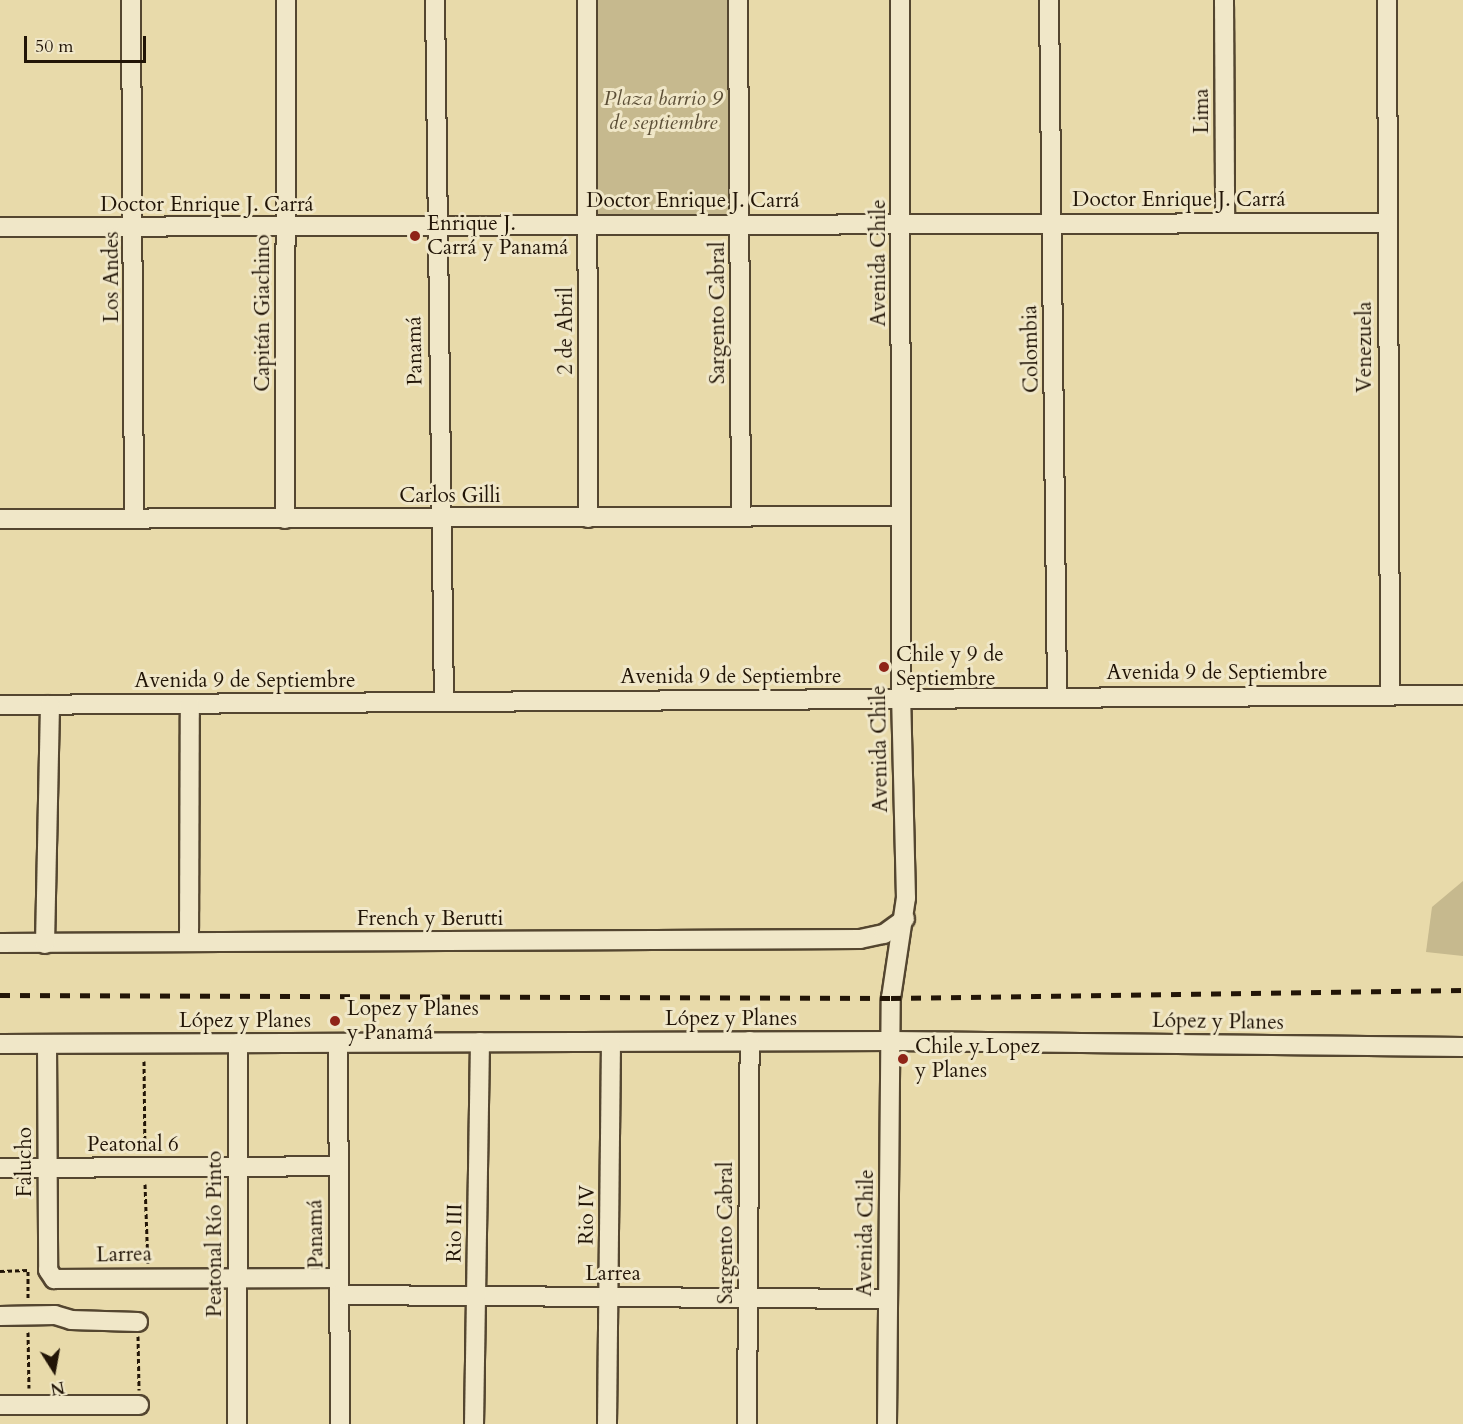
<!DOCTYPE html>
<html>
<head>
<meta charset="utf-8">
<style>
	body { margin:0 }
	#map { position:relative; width:1463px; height:1424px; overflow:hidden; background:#e8daaa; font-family:Cardo,serif }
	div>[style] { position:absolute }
	.green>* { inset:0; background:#c6b98e; transform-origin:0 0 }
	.path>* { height:3px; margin-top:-1.5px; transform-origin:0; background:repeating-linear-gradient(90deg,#221507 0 4.5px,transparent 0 7.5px) }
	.roads { filter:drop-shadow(2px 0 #544630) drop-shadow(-2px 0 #544630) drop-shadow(0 2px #544630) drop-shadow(0 -2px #544630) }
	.minor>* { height:18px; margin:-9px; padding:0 9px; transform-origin:9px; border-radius:9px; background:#f0e7c8 }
	.rail>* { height:4.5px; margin-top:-2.25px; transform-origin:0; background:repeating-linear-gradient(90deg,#221507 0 10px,transparent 0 20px) }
	.dots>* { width:16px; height:16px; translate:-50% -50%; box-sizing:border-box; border:3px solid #f0e7c8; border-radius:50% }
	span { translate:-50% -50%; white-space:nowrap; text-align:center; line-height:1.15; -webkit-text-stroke:6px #f0e7c8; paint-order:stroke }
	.park-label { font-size:21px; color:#5b4e36; font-style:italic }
	.street-label { font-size:21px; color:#221507 }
	.poi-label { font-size:21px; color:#221507 }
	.left { translate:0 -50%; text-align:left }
	.north { position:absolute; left:24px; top:1340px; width:60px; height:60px; -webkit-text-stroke:4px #f0e7c8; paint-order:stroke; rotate:169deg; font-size:16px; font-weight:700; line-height:24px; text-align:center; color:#221507 }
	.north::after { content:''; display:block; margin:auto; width:21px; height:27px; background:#221507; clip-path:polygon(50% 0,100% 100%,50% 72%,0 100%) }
	.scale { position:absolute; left:24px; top:36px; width:122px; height:27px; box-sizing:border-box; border:3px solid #221507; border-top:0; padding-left:8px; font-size:18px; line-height:21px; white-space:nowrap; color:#221507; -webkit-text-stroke:4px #f0e7c8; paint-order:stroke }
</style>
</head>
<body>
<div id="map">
	<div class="green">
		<div style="left:587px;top:0;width:151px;height:224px"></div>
		<div style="clip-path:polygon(1463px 881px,1463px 956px,1426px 952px,1432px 907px)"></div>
	</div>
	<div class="path">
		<div style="left:144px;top:1061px;width:89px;rotate:89.4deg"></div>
		<div style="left:145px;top:1184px;width:80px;rotate:87.9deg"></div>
		<div style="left:0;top:1271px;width:28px;rotate:-2deg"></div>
		<div style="left:28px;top:1298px;width:28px;rotate:-90deg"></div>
		<div style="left:28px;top:1332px;width:56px;rotate:89deg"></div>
		<div style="left:138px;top:1336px;width:54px;rotate:88.9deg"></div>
	</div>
	<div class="roads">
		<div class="minor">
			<div style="left:131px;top:0;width:519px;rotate:89.67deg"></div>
			<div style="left:435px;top:0;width:702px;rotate:89.27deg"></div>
			<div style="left:587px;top:0;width:518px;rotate:89.89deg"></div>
			<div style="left:738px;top:0;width:517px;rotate:89.67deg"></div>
			<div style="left:1049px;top:0;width:697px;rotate:89.34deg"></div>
			<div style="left:1224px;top:0;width:223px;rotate:89.7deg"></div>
			<div style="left:1387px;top:0;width:694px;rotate:89.75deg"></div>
			<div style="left:0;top:227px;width:1386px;rotate:-0.17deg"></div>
			<div style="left:0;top:519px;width:901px;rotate:-0.19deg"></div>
			<div style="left:285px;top:519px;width:519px;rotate:-89.89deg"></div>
			<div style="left:0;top:705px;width:1463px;rotate:-0.39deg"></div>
			<div style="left:189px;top:942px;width:238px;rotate:-89.8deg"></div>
			<div style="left:0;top:943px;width:860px;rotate:-0.27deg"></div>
			<div style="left:860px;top:939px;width:25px;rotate:-12deg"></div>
			<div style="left:884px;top:934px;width:26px;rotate:-36deg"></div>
			<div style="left:45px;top:944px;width:239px;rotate:-88.8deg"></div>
			<div style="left:338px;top:1043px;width:381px;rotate:89.7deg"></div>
			<div style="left:0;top:1044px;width:891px;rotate:-0.19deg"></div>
			<div style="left:891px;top:1041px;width:572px;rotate:0.6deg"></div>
			<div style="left:47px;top:1044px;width:226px;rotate:89.7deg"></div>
			<div style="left:48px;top:1270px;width:11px;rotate:56deg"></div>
			<div style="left:54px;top:1279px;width:285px;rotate:-0.2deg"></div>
			<div style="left:0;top:1168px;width:337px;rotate:-0.3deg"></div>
			<div style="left:339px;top:1295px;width:549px;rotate:0.42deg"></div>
			<div style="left:0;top:1316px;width:55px;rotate:-1deg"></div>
			<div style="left:55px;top:1315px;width:17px;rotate:17deg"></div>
			<div style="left:71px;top:1320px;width:67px;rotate:1.7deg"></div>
			<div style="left:0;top:1405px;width:139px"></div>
			<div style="left:237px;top:1424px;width:381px;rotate:-89.8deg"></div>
			<div style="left:474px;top:1424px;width:382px;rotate:-89.1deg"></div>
			<div style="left:607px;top:1424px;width:382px;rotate:-89.4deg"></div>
			<div style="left:747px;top:1424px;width:383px;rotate:-89.6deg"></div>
			<div style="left:887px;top:1424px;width:426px;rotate:-89.5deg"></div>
			<div style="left:891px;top:998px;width:101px;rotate:-81.5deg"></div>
			<div style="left:906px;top:898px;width:200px;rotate:-91.4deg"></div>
			<div style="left:901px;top:698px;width:698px;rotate:-90.08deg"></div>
		</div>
	</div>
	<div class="rail">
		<div style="left:0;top:995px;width:891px;rotate:0.19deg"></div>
		<div style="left:891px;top:998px;width:572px;rotate:-0.8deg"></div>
	</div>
	<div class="dots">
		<div style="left:415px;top:236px;background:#8f2418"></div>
		<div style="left:884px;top:667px;background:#8f2418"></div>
		<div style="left:335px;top:1021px;background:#8f2418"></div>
		<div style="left:903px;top:1059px;background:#8f2418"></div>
	</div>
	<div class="park-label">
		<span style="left:663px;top:111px">Plaza barrio 9<br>de septiembre</span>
	</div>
	<div class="street-label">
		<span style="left:1202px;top:111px;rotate:-90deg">Lima</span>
		<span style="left:1179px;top:200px">Doctor Enrique J. Carrá</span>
		<span style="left:693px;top:201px">Doctor Enrique J. Carrá</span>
		<span style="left:207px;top:205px">Doctor Enrique J. Carrá</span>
		<span style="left:879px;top:263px;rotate:-90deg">Avenida Chile</span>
		<span style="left:112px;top:277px;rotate:-90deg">Los Andes</span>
		<span style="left:263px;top:313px;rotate:-90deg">Capitán Giachino</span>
		<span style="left:718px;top:313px;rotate:-90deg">Sargento Cabral</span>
		<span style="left:566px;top:331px;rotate:-90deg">2 de Abril</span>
		<span style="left:1365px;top:347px;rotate:-90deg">Venezuela</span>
		<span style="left:1031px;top:349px;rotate:-91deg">Colombia</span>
		<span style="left:415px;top:351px;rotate:-91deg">Panamá</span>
		<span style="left:450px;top:496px">Carlos Gilli</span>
		<span style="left:1217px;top:673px">Avenida 9 de Septiembre</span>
		<span style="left:731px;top:677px">Avenida 9 de Septiembre</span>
		<span style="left:245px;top:681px">Avenida 9 de Septiembre</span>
		<span style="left:880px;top:749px;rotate:-91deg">Avenida Chile</span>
		<span style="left:430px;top:919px">French y Berutti</span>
		<span style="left:731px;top:1019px">López y Planes</span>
		<span style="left:245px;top:1021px">López y Planes</span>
		<span style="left:1218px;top:1022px;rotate:1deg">López y Planes</span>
		<span style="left:133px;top:1145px">Peatonal 6</span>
		<span style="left:25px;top:1162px;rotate:-90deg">Falucho</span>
		<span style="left:587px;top:1215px;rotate:-89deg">Rio IV</span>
		<span style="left:455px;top:1233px;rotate:-89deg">Rio III</span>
		<span style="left:726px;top:1233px;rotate:-90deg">Sargento Cabral</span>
		<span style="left:866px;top:1233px;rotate:-89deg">Avenida Chile</span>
		<span style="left:215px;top:1234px;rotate:-90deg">Peatonal Río Pinto</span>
		<span style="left:316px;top:1234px;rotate:-91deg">Panamá</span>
		<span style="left:124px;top:1255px;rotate:-1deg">Larrea</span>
		<span style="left:613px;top:1274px">Larrea</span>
	</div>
	<div class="poi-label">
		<span class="left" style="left:427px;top:236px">Enrique J.<br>Carrá y Panamá</span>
		<span class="left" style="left:896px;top:667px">Chile y 9 de<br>Septiembre</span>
		<span class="left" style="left:347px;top:1021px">Lopez y Planes<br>y Panamá</span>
		<span class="left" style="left:915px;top:1059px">Chile y Lopez<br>y Planes</span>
	</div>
	<div class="north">N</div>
	<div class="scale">50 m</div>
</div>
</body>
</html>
